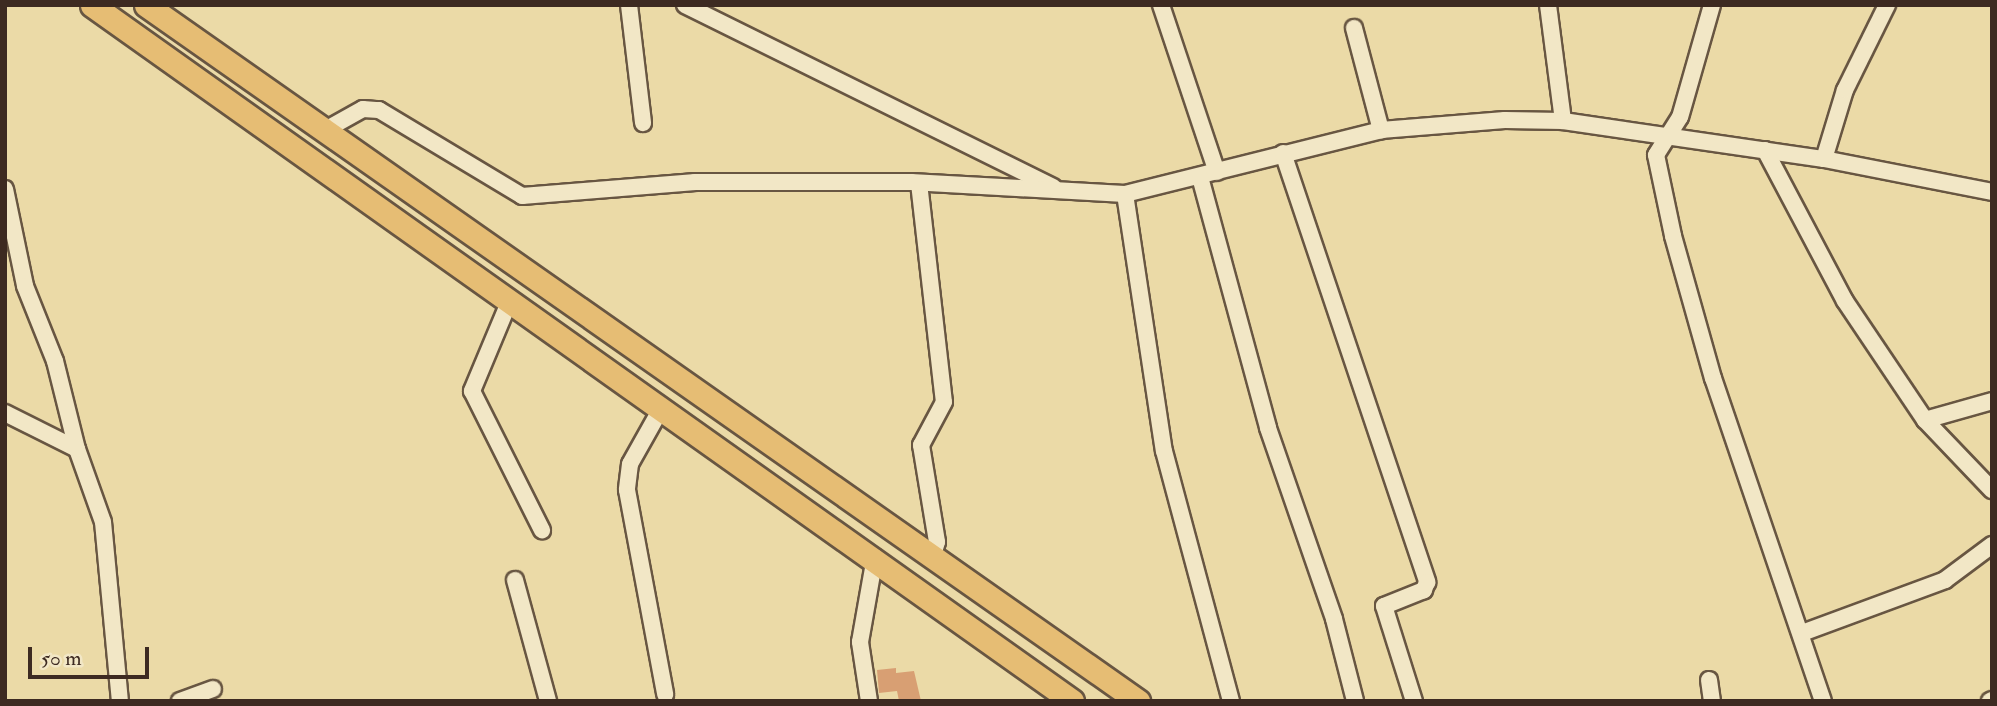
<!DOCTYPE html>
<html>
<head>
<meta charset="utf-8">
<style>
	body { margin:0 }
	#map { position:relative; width:1997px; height:706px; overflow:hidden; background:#ebdaa7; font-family:"IM FELL Double Pica",serif }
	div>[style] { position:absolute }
	.building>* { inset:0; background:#d89f73 }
	.roads { filter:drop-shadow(2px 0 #685642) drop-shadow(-2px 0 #685642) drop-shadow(0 2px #685642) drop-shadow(0 -2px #685642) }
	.minor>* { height:16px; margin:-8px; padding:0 8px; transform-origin:8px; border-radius:8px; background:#f2e7c6 }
	.highway>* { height:23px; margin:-11.5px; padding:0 11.5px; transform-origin:11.5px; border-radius:11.5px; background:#e6bd74 }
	span { translate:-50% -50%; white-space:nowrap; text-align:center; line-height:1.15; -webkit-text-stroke:5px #f2e7c6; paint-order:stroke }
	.frame { position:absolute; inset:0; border:7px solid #3d2a21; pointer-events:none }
	.scale { position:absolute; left:28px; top:647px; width:121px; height:32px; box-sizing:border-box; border:4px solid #3d2a21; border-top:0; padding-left:9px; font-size:21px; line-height:24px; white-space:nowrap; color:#3d2a21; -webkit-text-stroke:5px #f2e7c6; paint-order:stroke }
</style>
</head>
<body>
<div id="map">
	<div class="building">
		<div style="clip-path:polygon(896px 668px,896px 673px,914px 671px,921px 701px,899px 701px,897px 691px,879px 693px,877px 670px)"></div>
	</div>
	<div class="roads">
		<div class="minor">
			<div style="left:629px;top:5px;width:119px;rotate:83.2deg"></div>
			<div style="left:685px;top:5px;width:411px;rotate:26.3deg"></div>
			<div style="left:1161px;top:5px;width:176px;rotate:71.5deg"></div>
			<div style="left:1548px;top:5px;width:117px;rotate:82.6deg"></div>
			<div style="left:1712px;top:5px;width:116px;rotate:105.9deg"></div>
			<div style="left:1680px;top:117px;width:45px;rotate:122.3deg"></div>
			<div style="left:1656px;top:155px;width:83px;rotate:78.1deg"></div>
			<div style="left:1673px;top:236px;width:148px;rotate:74.3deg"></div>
			<div style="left:1713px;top:378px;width:341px;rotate:71.2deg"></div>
			<div style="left:1354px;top:28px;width:106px;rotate:75.2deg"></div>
			<div style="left:327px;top:129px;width:41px;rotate:-29.1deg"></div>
			<div style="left:363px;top:109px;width:16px;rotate:4deg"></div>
			<div style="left:379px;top:110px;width:167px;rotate:31deg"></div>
			<div style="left:522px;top:196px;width:174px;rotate:-4.6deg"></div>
			<div style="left:695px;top:182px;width:216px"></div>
			<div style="left:911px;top:182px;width:214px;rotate:3.2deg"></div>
			<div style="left:1125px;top:194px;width:264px;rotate:-14deg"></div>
			<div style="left:1381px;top:130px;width:124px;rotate:-4.6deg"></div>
			<div style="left:1505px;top:120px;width:58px;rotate:1deg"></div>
			<div style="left:1563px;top:121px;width:264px;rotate:8.3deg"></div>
			<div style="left:1824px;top:159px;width:171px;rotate:11.1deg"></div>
			<div style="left:1765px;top:150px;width:171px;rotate:62.1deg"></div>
			<div style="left:1845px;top:301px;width:143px;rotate:56.1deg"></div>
			<div style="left:1925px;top:420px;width:97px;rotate:46.3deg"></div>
			<div style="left:1283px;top:153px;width:453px;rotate:71.4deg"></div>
			<div style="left:1427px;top:582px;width:9px;rotate:111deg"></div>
			<div style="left:1424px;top:590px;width:43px;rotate:158.2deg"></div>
			<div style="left:1384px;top:606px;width:100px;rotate:72.5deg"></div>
			<div style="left:1824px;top:159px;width:72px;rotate:-73.1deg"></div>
			<div style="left:1845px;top:90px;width:95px;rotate:-63.7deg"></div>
			<div style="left:1200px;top:177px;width:260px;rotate:74.8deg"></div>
			<div style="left:1268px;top:428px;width:202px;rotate:70.9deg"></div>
			<div style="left:1334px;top:619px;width:85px;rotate:75.6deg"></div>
			<div style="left:919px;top:183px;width:220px;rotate:83.5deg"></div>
			<div style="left:944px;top:402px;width:49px;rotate:118.1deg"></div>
			<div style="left:921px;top:445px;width:98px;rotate:80.6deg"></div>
			<div style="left:937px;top:542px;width:17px;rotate:107deg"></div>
			<div style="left:5px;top:189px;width:99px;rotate:78.3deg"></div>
			<div style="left:25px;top:286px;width:81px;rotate:68.2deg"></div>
			<div style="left:55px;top:361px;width:91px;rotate:76deg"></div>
			<div style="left:77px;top:449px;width:77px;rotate:70.4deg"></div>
			<div style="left:103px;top:522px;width:180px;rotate:84.6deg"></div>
			<div style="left:1125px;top:194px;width:260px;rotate:81.4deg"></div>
			<div style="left:1164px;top:451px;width:259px;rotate:75deg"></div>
			<div style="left:510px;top:300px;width:99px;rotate:112.7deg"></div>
			<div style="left:472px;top:391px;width:156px;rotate:63.3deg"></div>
			<div style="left:662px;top:407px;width:65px;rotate:119.3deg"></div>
			<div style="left:630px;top:464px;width:26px;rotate:97deg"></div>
			<div style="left:627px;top:490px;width:208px;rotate:79.4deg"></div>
			<div style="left:5px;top:413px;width:80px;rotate:26.6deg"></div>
			<div style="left:1925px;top:420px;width:70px;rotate:-15.8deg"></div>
			<div style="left:515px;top:580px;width:125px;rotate:74.7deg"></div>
			<div style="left:1802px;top:633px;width:153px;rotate:-20.3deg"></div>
			<div style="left:1945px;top:580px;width:59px;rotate:-36.7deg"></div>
			<div style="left:1709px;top:680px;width:21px;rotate:82deg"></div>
			<div style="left:180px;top:701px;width:35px;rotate:-20deg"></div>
			<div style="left:869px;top:701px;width:60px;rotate:-98.7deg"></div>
			<div style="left:860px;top:642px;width:86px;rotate:-80deg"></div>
			<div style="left:1990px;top:701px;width:2px;rotate:-27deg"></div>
		</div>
		<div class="highway">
			<div style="left:92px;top:5px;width:1202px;rotate:35.38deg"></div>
			<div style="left:146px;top:5px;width:1212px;rotate:35.05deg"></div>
		</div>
	</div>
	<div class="frame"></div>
	<div class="scale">50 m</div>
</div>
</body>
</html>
